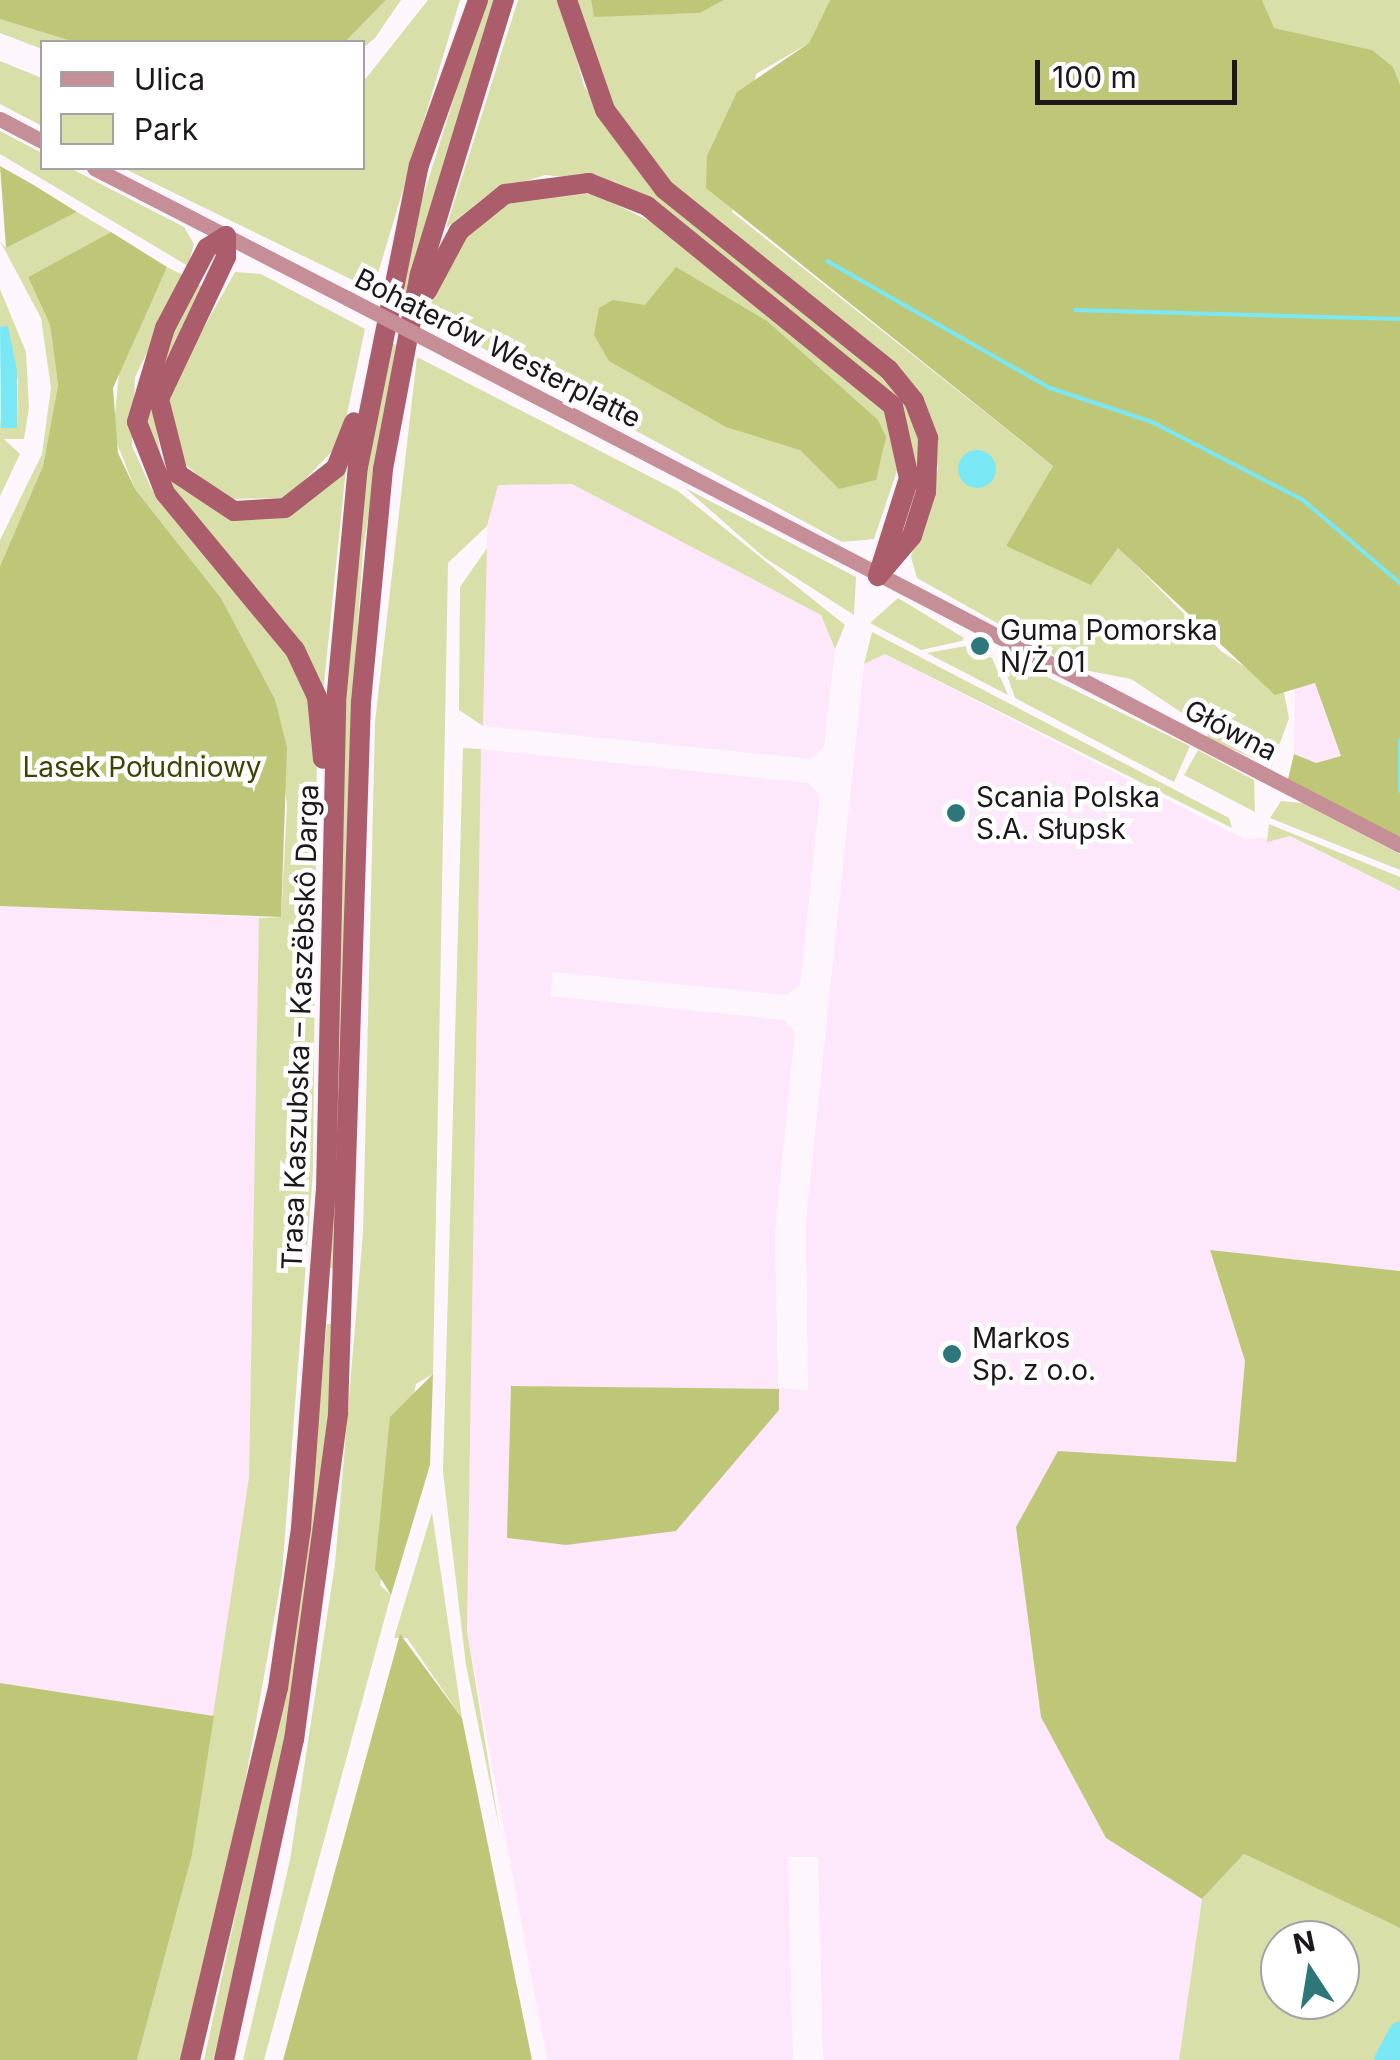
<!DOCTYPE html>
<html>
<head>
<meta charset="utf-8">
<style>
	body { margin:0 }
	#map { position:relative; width:1400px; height:2060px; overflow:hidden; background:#fdf7fd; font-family:Inter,sans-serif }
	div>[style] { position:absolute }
	.built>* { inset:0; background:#fde8fb }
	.green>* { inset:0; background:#d8dfa9 }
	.forest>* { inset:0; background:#bec778 }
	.water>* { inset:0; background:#7ae8f4 }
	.round { border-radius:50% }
	.stream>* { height:4px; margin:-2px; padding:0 2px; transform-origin:2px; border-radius:2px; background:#7ae8f4 }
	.river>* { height:25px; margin:-12.5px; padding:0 12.5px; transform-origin:12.5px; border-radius:12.5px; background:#7ae8f4 }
	.secondary>* { height:15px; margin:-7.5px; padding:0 7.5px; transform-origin:7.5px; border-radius:7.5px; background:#c68e96 }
	.motorway>* { height:20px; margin:-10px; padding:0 10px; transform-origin:10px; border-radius:10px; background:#ab5d6b }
	.secondary-bridge>* { height:15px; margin:-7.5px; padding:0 7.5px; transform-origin:7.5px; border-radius:7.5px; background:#c68e96 }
	.dots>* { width:28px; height:28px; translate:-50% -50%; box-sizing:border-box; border:5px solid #fff; border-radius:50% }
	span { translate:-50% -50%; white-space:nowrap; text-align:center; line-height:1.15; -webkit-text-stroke:9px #fff; paint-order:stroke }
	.street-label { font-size:28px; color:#1c171b }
	.poi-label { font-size:28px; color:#1c171b }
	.left { translate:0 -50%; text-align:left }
	.park-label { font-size:28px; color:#3f4304 }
	.legend { position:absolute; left:40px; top:40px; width:325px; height:130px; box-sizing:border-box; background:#fff; border:2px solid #a4a2a4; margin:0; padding:12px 18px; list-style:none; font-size:30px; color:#1c171b }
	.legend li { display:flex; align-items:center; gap:20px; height:50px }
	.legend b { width:50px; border:2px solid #a4a2a4 }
	.north { position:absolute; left:1260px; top:1920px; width:100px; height:100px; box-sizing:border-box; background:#fff; border:2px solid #a4a2a4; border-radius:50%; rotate:348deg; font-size:28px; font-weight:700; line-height:40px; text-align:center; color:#1c171b }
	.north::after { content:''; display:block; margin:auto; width:35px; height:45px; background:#2d777b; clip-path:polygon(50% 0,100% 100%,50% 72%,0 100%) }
	.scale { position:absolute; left:1035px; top:60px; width:202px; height:45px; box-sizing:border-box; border:5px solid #1c171b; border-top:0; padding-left:12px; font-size:30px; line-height:35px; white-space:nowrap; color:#1c171b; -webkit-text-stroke:8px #fff; paint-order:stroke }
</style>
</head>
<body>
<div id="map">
	<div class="built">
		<div style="clip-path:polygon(572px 484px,821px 615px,835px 649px,824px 747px,811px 759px,483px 726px,488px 505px,498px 485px)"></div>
		<div style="clip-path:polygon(885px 654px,1244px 839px,1290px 836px,1400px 891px,1400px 1271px,1210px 1250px,1245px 1361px,1236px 1463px,1058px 1452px,1016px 1527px,1106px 1838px,1202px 1899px,1179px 2060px,823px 2060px,818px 1857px,788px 1857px,793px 2060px,547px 2060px,467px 1631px,481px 749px,809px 783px,820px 796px,800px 985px,787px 995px,553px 972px,551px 996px,785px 1020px,795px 1032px,775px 1233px,778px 1388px,808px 1390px,806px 1220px,864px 664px)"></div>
		<div style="clip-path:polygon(1315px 683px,1341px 757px,1316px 763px,1294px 754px,1295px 689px)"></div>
		<div style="clip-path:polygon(0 906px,260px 917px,249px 1477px,214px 1716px,0 1683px)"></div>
	</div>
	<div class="green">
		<div style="clip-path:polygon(386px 0,401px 0,375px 38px,363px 48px,345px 42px)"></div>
		<div style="clip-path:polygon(428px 0,460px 0,373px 290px,123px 168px,362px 168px,363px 82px)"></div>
		<div style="clip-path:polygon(485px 0,494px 0,405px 306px,396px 301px,418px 212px)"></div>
		<div style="clip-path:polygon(518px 0,560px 0,584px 86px,650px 187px,880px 371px,907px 405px,920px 438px,920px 484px,890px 556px,916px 473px,901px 406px,680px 222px,615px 182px,545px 175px,490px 193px,446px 228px)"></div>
		<div style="clip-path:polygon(576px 0,591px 0,594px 16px,700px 13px,724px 0,830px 0,809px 43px,756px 74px,732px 212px,1053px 466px,1006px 547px,1118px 547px,1221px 651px,1284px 693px,1289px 718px,1272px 766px,1206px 738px,1209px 731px,1131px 679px,1079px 669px,917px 578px,911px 557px,938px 469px,927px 411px,665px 179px,604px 93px)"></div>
		<div style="clip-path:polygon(1262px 0,1400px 0,1400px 85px,1371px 50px,1273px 28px)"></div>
		<div style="clip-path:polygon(0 11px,90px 42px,42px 49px,0 33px)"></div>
		<div style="clip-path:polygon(0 61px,42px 78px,42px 126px,0 104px)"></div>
		<div style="clip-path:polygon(0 131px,42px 153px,42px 168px,70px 168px,184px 227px,194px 244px,188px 266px,0 154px)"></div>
		<div style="clip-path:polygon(592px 193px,660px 226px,883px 406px,901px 459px,874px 539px,842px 542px,425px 317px,458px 243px,505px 204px)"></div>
		<div style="clip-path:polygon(77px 212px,111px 232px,28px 277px,50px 325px,58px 385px,43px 466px,0 566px,0 540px,42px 454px,51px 388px,41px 318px,0 241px,6px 248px)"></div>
		<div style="clip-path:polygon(167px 267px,185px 276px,135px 377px,132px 446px,152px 490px,284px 650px,306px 691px,317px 749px,313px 1171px,282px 1575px,226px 1890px,184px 2060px,137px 2060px,192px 1855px,249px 1477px,259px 918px,281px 917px,287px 807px,275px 699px,221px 598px,135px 489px,113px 433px,120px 365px)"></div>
		<div style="clip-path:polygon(235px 272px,261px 274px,365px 329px,341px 442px,287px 498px,226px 499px,179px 459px,168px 391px)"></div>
		<div style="clip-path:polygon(195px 282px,202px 287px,153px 406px,162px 463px,179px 487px,226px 515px,294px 512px,346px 468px,323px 694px,167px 484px,146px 437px,149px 379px)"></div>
		<div style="clip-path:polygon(0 289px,26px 352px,29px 408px,24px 439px,4px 439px,20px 454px,0 496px,0 412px,1px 427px,17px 427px,18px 381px,8px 327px,0 327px)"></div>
		<div style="clip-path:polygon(389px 342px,396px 345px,363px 550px,352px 712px,338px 1268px,330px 1268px,343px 712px,368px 452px)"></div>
		<div style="clip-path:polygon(417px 357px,678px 491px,845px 625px,835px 649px,821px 615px,572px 484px,498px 485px,487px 526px,448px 563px,433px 1374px,416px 1384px,380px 1585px,391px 1595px,264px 2060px,243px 2060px,290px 1860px,335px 1564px,363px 1232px,375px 722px)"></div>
		<div style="clip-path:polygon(685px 488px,856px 577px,854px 615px,765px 558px)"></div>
		<div style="clip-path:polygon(487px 548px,483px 726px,459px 710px,460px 587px)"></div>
		<div style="clip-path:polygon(898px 598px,964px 638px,962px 641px,921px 650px,870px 623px)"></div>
		<div style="clip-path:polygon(872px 632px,1229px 818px,1232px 828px,885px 654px,864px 664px)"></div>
		<div style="clip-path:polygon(966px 646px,992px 658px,1008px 695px,927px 653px)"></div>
		<div style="clip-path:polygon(1000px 654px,1190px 746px,1174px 782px,1015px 698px)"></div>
		<div style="clip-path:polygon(463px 748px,481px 749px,467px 1631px,500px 1832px,466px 1665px,443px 1472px)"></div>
		<div style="clip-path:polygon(1198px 750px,1254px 780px,1255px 812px,1184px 775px)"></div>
		<div style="clip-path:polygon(1281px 801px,1302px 803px,1400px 854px,1400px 870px,1270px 818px)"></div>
		<div style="clip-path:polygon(1269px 824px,1400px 877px,1400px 891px,1290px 836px,1267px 842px)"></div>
		<div style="clip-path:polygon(327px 1324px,335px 1324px,327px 1440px,286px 1736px,244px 1937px,213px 2060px,204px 2060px,294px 1643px)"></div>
		<div style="clip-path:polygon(432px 1512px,462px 1718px,407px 1638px,394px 1638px)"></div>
		<div style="clip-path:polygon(evenodd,1244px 1854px,1400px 1928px,1400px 2060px,1179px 2060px,1202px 1899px,1244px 1854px,1280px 1940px,1340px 1940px,1340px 2000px,1280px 2000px,1280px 1940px)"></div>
	</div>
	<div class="forest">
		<div style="clip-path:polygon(0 0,386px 0,345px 42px,75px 42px,0 19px)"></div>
		<div style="clip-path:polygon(591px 0,724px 0,700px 13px,594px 17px)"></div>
		<div style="clip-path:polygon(830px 0,1262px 0,1274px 28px,1372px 50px,1393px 67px,1400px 85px,1400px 838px,1288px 779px,1294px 754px,1316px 763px,1341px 756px,1315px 683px,1275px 695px,1118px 548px,1091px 585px,1006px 546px,1053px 466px,706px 188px,707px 156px,737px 92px,809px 43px)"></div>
		<div style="clip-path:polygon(0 166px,32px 184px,77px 212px,6px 248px)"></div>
		<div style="clip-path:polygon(111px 232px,167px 267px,113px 388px,118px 453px,135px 489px,221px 598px,275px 699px,287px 748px,281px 917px,0 906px,0 566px,43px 466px,58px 385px,50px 325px,28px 277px)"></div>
		<div style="clip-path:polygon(676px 267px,767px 321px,878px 420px,886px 437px,876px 480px,839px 489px,800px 450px,726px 427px,609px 361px,594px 335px,599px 308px,613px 300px,645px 305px)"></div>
		<div style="clip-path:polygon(1210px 1250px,1400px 1271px,1400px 1928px,1244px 1854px,1202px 1899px,1106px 1838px,1041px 1717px,1016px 1527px,1058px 1451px,1236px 1462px,1245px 1361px)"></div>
		<div style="clip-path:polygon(433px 1374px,430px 1465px,391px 1595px,375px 1569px,390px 1417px)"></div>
		<div style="clip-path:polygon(511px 1386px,779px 1389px,779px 1410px,676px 1531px,566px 1545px,507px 1538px)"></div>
		<div style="clip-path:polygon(400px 1634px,462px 1718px,532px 2060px,283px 2060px)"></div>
		<div style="clip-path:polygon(0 1683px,214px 1716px,192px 1855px,137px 2060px,0 2060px)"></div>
	</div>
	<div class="water">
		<div style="clip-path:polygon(8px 326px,17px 370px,17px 428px,1px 428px,0 327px)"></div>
		<div class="round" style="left:958px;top:450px;width:38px;height:38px"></div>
	</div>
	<div class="stream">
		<div style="left:827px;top:261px;width:257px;rotate:29.7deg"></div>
		<div style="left:1050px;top:388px;width:108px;rotate:18.4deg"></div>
		<div style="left:1152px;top:422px;width:170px;rotate:27.3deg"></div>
		<div style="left:1303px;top:500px;width:128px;rotate:40.6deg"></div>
		<div style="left:1075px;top:310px;width:325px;rotate:1.6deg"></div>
		<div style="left:1400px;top:740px;width:51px;rotate:90deg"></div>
	</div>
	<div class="river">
		<div style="left:1386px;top:2060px;width:30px;rotate:-62deg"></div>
	</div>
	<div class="secondary">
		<div style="left:0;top:119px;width:47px;rotate:27.6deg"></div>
		<div style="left:94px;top:168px;width:284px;rotate:27.2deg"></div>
		<div style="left:447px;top:350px;width:1074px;rotate:27.45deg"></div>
	</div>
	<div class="motorway">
		<div style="left:567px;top:0;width:116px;rotate:70.9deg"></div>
		<div style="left:605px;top:110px;width:99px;rotate:53.2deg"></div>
		<div style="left:664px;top:189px;width:289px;rotate:38.8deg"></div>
		<div style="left:889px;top:370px;width:40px;rotate:51deg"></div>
		<div style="left:914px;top:401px;width:40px;rotate:69deg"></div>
		<div style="left:928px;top:438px;width:54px;rotate:92.1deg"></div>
		<div style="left:926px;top:492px;width:46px;rotate:107.7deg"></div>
		<div style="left:912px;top:536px;width:52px;rotate:130.4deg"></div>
		<div style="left:226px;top:236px;width:22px;rotate:148deg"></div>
		<div style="left:207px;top:248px;width:90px;rotate:117.7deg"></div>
		<div style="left:165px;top:328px;width:98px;rotate:106.6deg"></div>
		<div style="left:137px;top:422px;width:76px;rotate:68.5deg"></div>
		<div style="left:165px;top:493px;width:204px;rotate:50.4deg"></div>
		<div style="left:295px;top:650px;width:52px;rotate:64.9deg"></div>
		<div style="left:317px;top:697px;width:62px;rotate:84.5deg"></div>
		<div style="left:226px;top:236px;width:21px;rotate:90deg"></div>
		<div style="left:226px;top:257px;width:157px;rotate:115.3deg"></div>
		<div style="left:159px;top:399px;width:77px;rotate:75.8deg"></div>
		<div style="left:178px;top:474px;width:67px;rotate:33.5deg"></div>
		<div style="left:234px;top:511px;width:51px;rotate:-3.4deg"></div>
		<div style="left:285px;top:508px;width:65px;rotate:-38.1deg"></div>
		<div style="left:336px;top:468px;width:49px;rotate:-68.6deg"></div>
		<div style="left:427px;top:291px;width:68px;rotate:-61.9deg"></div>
		<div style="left:459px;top:231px;width:59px;rotate:-38.8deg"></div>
		<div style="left:505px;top:194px;width:85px;rotate:-7.5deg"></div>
		<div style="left:589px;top:183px;width:62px;rotate:21.6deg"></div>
		<div style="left:647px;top:206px;width:317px;rotate:39.1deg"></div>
		<div style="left:893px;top:406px;width:74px;rotate:77.5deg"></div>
		<div style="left:909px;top:478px;width:103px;rotate:107.6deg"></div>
		<div style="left:190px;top:2060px;width:382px;rotate:-76.7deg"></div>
		<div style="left:278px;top:1688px;width:162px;rotate:-81.8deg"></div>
		<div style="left:301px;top:1528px;width:338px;rotate:-85.8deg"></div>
		<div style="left:326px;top:1191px;width:489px;rotate:-88.8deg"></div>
		<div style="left:336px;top:702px;width:236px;rotate:-84.7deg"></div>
		<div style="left:358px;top:467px;width:308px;rotate:-78.6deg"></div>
		<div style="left:419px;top:165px;width:175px;rotate:-70.3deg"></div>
		<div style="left:224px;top:2060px;width:328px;rotate:-77.7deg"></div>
		<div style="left:294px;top:1740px;width:330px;rotate:-82.3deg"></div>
		<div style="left:338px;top:1413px;width:711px;rotate:-88.15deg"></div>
		<div style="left:361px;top:702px;width:234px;rotate:-84.6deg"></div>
		<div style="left:383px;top:469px;width:198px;rotate:-79.3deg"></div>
		<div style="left:420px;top:274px;width:287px;rotate:-73deg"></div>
	</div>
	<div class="secondary-bridge">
		<div style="left:347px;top:298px;width:113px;rotate:27.5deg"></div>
	</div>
	<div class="dots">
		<div style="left:980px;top:646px;background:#2d777b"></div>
		<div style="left:956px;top:813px;background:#2d777b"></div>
		<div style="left:952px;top:1354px;background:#2d777b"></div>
	</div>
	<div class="street-label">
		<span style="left:498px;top:348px;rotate:27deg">Bohaterów Westerplatte</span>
		<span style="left:1231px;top:730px;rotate:27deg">Główna</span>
		<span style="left:300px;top:1027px;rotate:-88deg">Trasa Kaszubska – Kaszëbskô Darga</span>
	</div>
	<div class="poi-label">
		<span class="left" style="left:1000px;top:646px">Guma Pomorska<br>N/Ż 01</span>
		<span class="left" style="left:976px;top:813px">Scania Polska<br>S.A. Słupsk</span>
		<span class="left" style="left:972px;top:1354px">Markos<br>Sp. z o.o.</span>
	</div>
	<div class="park-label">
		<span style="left:142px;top:767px">Lasek Południowy</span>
	</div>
	<ul class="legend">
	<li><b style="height:12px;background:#c68e96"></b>Ulica</li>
	<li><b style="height:28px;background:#d8dfa9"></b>Park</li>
	</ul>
	<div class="north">N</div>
	<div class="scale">100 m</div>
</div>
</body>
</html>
